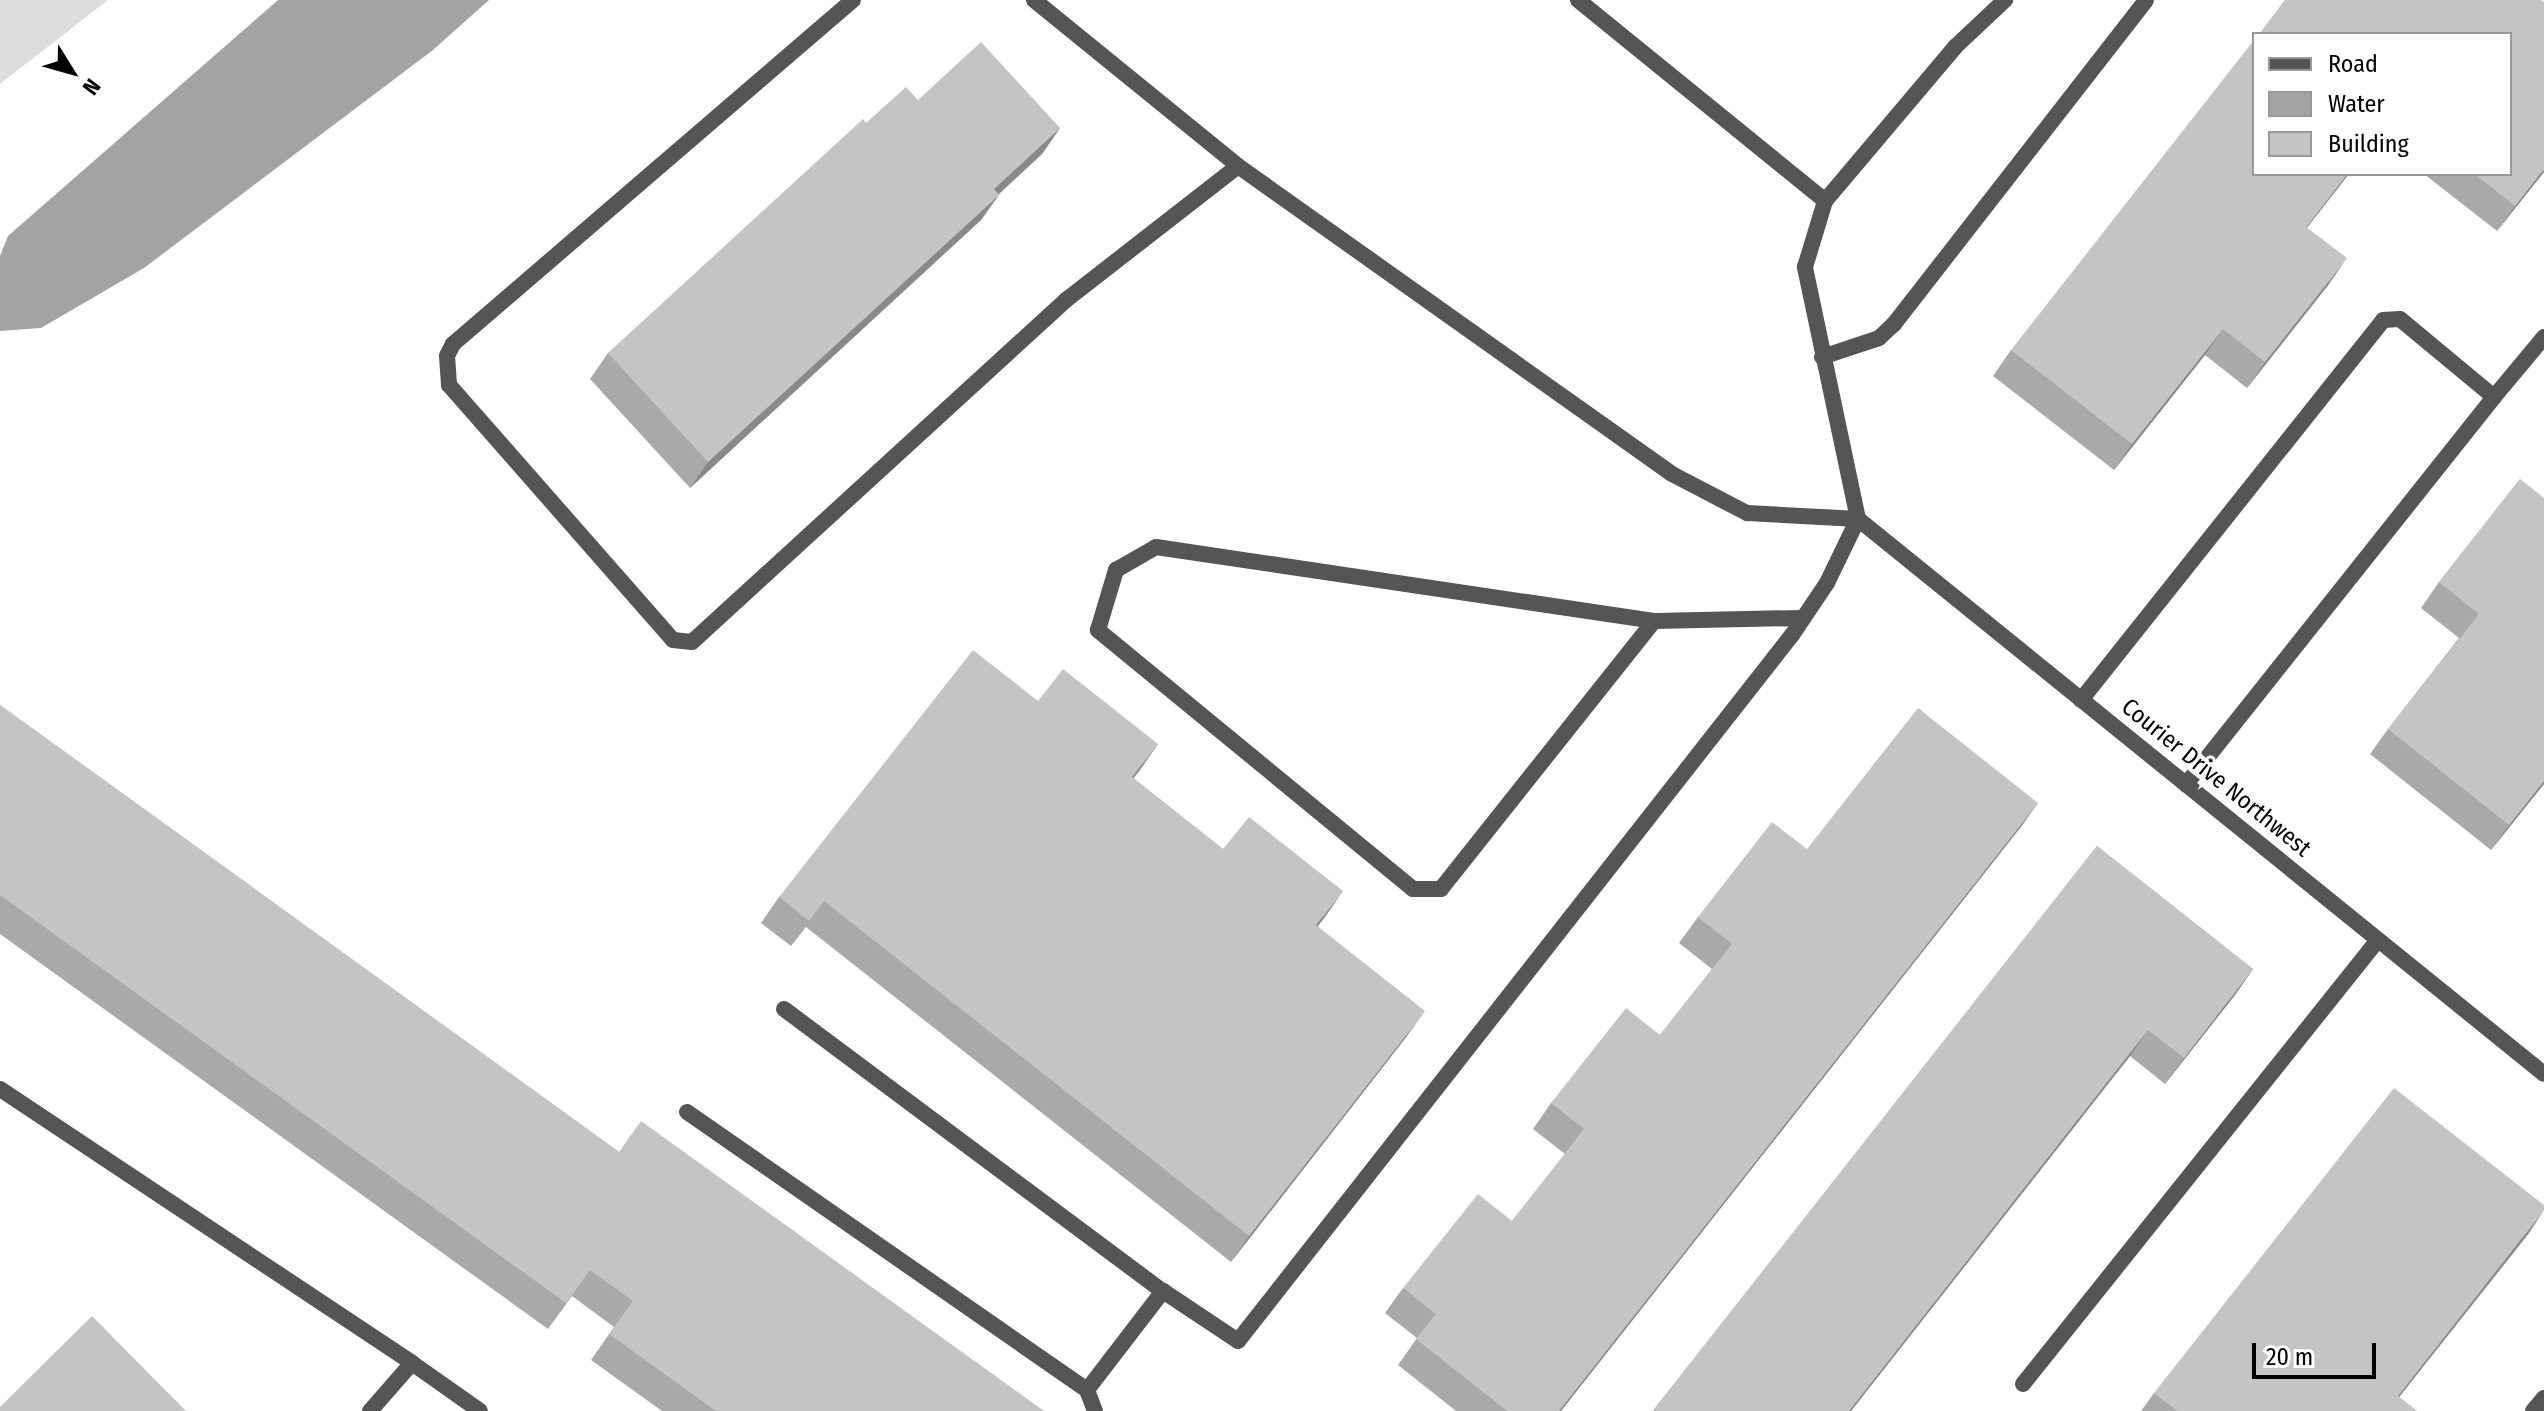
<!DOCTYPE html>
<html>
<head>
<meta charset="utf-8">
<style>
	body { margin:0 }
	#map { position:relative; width:2544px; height:1411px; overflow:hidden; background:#fff; font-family:"Fira Sans Condensed",sans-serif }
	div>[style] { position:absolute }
	.green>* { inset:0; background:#dcdcdc }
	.water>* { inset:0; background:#a3a3a3 }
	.service>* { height:16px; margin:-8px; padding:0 8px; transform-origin:8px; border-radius:8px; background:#555 }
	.minor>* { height:16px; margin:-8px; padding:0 8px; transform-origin:8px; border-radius:8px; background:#555 }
	.wall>* { inset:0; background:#a9a9a9 }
	.shaded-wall>* { inset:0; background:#898989 }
	.building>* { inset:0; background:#c4c4c4 }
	span { translate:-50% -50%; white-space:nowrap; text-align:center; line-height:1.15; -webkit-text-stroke:8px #fff; paint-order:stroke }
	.street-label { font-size:24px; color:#000 }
	.legend { position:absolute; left:2252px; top:32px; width:260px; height:144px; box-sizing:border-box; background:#fff; border:2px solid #999; margin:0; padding:10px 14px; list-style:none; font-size:24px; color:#000 }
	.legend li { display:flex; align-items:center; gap:16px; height:40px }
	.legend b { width:40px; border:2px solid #999 }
	.north { position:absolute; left:32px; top:32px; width:80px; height:80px; -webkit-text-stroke:6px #fff; paint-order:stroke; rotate:127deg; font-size:22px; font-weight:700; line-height:32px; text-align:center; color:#000 }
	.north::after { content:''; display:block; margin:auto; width:28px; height:36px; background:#000; clip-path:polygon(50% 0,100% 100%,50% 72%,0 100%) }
	.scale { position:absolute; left:2252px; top:1343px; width:124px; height:36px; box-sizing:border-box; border:4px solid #000; border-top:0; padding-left:10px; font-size:24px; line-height:28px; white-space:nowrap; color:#000; -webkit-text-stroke:6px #fff; paint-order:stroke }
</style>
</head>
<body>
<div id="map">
	<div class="green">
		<div style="clip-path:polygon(0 0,108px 0,0 84px)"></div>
	</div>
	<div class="water">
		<div style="clip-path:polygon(278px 0,489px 0,433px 50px,144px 268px,41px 328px,0 331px,0 256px,8px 236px)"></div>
	</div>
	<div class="service">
		<div style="left:853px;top:0;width:528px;rotate:139.3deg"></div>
		<div style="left:453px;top:344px;width:13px;rotate:117deg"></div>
		<div style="left:447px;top:356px;width:29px;rotate:86deg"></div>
		<div style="left:449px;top:385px;width:339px;rotate:48.7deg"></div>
		<div style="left:673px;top:640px;width:19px;rotate:6deg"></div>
		<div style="left:692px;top:642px;width:507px;rotate:-42.44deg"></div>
		<div style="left:1066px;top:300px;width:218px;rotate:-37.9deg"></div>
		<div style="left:1034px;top:0;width:263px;rotate:39.1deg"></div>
		<div style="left:1238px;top:166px;width:532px;rotate:35.36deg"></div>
		<div style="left:1672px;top:474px;width:85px;rotate:27.5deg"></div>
		<div style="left:1747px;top:513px;width:111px;rotate:3.1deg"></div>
		<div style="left:1578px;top:0;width:318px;rotate:39.1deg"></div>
		<div style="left:1822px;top:357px;width:60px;rotate:-18.4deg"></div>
		<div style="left:1879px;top:338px;width:21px;rotate:-43deg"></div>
		<div style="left:1894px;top:324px;width:410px;rotate:-52.1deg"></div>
		<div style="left:2494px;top:397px;width:78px;rotate:-50.2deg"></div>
		<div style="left:1654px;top:621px;width:342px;rotate:128.5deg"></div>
		<div style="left:1441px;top:889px;width:28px;rotate:180deg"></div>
		<div style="left:1413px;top:889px;width:408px;rotate:-140.6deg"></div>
		<div style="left:1098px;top:630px;width:63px;rotate:-73.3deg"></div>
		<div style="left:1116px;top:570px;width:46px;rotate:-29.9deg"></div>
		<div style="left:1156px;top:547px;width:503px;rotate:8.45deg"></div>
		<div style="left:1654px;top:621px;width:149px;rotate:-1.2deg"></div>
		<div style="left:2081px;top:700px;width:485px;rotate:-51.5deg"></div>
		<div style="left:2383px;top:320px;width:17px;rotate:-3deg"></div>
		<div style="left:2400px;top:319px;width:122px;rotate:39.7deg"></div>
		<div style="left:2494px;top:397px;width:495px;rotate:128.5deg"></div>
		<div style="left:784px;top:1009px;width:472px;rotate:36.7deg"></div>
		<div style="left:0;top:1089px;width:495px;rotate:33.6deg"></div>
		<div style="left:412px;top:1363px;width:64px;rotate:131.2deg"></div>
		<div style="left:687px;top:1112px;width:487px;rotate:34.8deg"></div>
		<div style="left:2023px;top:1384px;width:568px;rotate:-51.36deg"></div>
		<div style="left:1095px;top:1411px;width:22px;rotate:-111deg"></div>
		<div style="left:1087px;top:1390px;width:125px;rotate:-52.5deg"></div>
		<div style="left:1163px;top:1291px;width:90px;rotate:33.7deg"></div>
		<div style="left:1238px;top:1341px;width:897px;rotate:-51.88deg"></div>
		<div style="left:1792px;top:635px;width:63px;rotate:-56.1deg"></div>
		<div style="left:1827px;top:583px;width:71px;rotate:-64.2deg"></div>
		<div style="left:1858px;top:519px;width:258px;rotate:-101.9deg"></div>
		<div style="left:1805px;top:267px;width:69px;rotate:-73.1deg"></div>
		<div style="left:1825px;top:201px;width:202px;rotate:-49.8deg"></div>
		<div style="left:1955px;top:47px;width:69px;rotate:-43.2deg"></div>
		<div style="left:2533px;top:1411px;width:17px;rotate:-50deg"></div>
	</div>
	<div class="minor">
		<div style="left:1858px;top:519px;width:882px;rotate:38.97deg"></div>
		<div style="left:412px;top:1363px;width:83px;rotate:35.2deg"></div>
	</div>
	<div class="wall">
		<div style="clip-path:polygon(918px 100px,1060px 128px,1042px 154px,999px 194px,981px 220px,690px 488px,590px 379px,608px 353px,866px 123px)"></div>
		<div style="clip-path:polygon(2544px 172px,2497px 231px,2424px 174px,2510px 174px)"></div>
		<div style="clip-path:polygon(2307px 228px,2329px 284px,2247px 388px,2205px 355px,2114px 470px,1993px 376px,2011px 350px)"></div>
		<div style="clip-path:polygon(2520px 479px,2544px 784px,2491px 850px,2370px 754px,2388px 729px,2459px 638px,2421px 608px,2439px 582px)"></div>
		<div style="clip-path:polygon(1038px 701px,1158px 744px,1133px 778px,1223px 849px,1325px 917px,1318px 926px,1407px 1036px,1231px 1262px,806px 927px,791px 946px,761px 923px,779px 897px)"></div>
		<div style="clip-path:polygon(0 705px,619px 1152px,1044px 1411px,662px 1411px,591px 1360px,614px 1327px,572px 1296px,548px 1329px,0 934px)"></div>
		<div style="clip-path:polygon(2038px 803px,2020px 828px,1561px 1411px,1456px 1411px,1398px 1365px,1417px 1338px,1385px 1313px,1403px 1288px,1512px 1221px,1565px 1154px,1533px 1129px,1551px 1103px,1660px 1035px,1712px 969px,1679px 943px,1698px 917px,1807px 849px)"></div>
		<div style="clip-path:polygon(2097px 846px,2253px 969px,2235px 995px,2165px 1084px,2130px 1056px,1851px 1411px,1653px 1411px)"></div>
		<div style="clip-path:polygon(2529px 1233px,2399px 1397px,2417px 1411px,2141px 1411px,2154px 1393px)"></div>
	</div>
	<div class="shaded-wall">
		<div style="clip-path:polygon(1060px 128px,1042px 154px,976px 215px,994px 189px)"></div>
		<div style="clip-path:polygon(2544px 169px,2544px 172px,2497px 231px,2515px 206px)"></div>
		<div style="clip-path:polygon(2347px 174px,2349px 174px,2288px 252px,2306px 227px)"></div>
		<div style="clip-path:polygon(999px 195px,981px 220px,690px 488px,708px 462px)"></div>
		<div style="clip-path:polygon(2347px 258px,2329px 284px,2247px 388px,2265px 362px)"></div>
		<div style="clip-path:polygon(2223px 329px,2205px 355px,2114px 470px,2132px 444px)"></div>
		<div style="clip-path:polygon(1158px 744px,1140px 770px,1114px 803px,1132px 777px)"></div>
		<div style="clip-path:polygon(2544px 781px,2544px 784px,2491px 850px,2509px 825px)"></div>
		<div style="clip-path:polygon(2038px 803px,2020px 828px,1561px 1411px,1559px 1411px)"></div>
		<div style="clip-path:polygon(1343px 891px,1325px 917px,1298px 950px,1316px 925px)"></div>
		<div style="clip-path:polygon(2253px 969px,2235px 995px,2165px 1084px,2184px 1058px)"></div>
		<div style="clip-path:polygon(1425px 1011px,1407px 1036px,1231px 1262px,1249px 1236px)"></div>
		<div style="clip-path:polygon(2148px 1030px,2130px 1056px,1851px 1411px,1849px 1411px)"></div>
		<div style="clip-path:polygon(2544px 1210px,2529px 1233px,2388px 1411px,2398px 1396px)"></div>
	</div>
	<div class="building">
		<div style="clip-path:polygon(2285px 0,2541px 0,2544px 2px,2544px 169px,2515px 206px,2475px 174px,2510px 174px,2510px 34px,2259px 34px)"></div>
		<div style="clip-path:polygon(2254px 40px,2254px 174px,2347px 174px,2306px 227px,2347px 258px,2265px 362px,2223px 329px,2132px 444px,2011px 350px)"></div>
		<div style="clip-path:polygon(981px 42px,1060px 128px,994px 189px,999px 195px,708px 462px,608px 353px,863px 119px,866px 123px,906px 87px,918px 100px)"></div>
		<div style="clip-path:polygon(2520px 479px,2544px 498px,2544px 781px,2509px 825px,2388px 729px,2479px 614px,2439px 582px)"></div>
		<div style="clip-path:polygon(973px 650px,1038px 701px,1063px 669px,1158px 744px,1132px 777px,1223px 849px,1249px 817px,1343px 891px,1316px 925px,1425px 1011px,1249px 1236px,824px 901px,809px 921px,779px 897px)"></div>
		<div style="clip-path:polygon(0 705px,619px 1152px,641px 1121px,1044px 1411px,716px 1411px,609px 1334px,633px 1301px,590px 1270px,566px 1303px,0 895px)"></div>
		<div style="clip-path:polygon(1918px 708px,2038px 803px,1559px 1411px,1507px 1411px,1416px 1339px,1436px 1314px,1403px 1288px,1478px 1194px,1512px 1221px,1584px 1129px,1551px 1103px,1626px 1008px,1660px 1035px,1732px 944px,1698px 917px,1772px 822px,1807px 849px)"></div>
		<div style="clip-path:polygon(2097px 846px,2253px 969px,2184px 1058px,2148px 1030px,1849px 1411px,1656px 1411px,1654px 1409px)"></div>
		<div style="clip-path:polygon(2394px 1088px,2544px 1205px,2544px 1210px,2398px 1396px,2417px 1411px,2177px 1411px,2154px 1393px)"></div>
		<div style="clip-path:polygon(92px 1316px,186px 1411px,0 1411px,0 1407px)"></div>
	</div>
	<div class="street-label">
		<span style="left:2216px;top:778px;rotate:39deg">Courier Drive Northwest</span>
	</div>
	<ul class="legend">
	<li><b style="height:10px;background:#555"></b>Road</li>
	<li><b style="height:22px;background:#a3a3a3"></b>Water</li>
	<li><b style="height:22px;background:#c4c4c4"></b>Building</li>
	</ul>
	<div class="north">N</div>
	<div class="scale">20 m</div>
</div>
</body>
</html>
